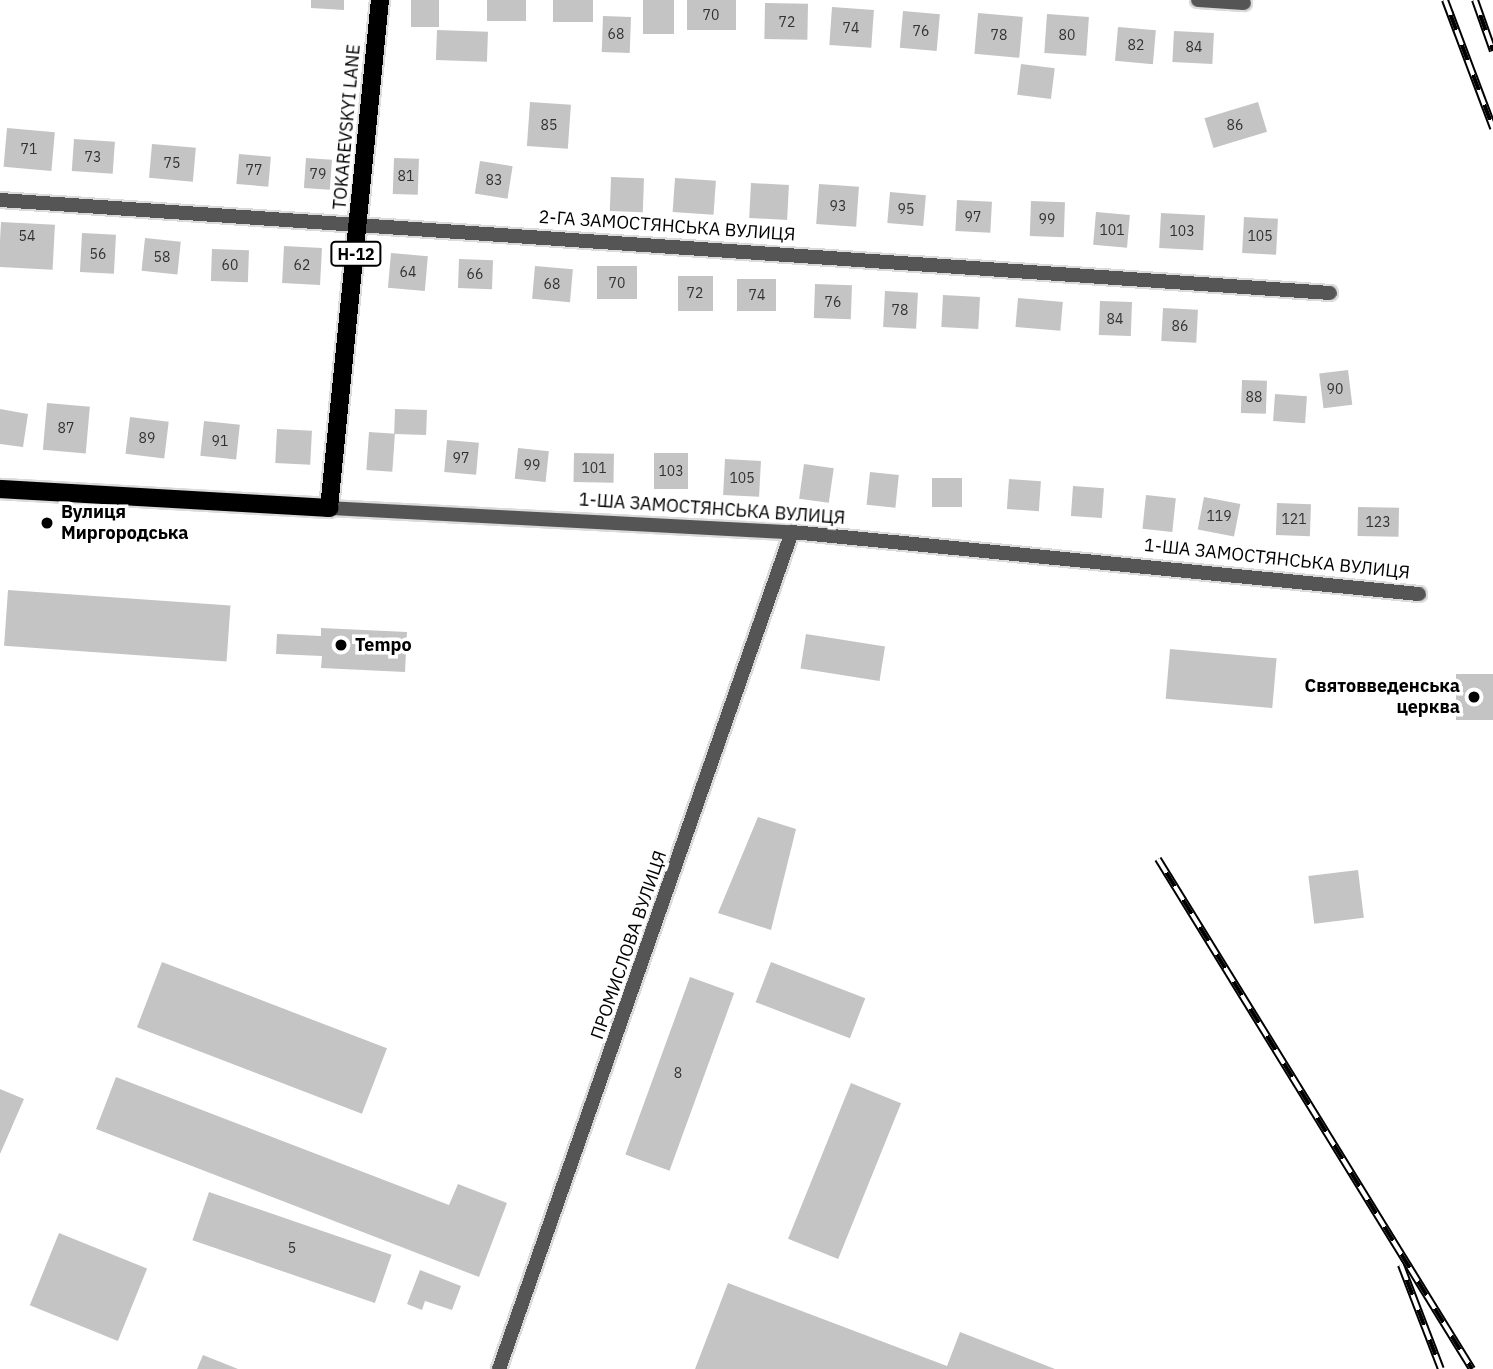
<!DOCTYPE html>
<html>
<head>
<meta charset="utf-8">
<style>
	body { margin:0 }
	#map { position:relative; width:1493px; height:1369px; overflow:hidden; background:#fff; font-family:"IBM Plex Sans",sans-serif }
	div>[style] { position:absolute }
	.building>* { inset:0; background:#c4c4c4; transform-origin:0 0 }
	.roads { filter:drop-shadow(2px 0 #dbdbdb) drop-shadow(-2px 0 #dbdbdb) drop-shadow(0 2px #dbdbdb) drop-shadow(0 -2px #dbdbdb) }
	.minor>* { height:14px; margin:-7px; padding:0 7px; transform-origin:7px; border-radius:7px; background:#555 }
	.primary>* { height:18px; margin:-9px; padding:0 9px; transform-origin:9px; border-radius:9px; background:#000 }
	.rail>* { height:8px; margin-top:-4px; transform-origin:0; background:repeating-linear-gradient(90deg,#fff 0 16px,#000 0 32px); box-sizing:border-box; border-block:2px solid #000 }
	.dots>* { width:19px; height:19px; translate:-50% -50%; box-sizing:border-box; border:4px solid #fff; border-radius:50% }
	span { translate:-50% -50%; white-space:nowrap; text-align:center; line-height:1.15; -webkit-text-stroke:7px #fff; paint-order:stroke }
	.number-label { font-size:14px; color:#313131 }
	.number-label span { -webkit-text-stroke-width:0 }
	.shield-label span { padding:2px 5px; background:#fff; border:2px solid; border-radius:5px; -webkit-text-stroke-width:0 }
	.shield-label { font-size:16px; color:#000; font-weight:700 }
	.street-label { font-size:18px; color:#000 }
	.poi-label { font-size:18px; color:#000; font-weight:700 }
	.left { translate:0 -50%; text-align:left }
	.right { translate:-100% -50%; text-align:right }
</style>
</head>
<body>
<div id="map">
	<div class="building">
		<div style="clip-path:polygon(311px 0,344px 0,344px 10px,311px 8px)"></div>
		<div style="left:411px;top:0;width:28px;height:27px"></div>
		<div style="left:487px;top:0;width:39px;height:21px"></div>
		<div style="left:553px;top:0;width:40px;height:22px"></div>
		<div style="left:643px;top:0;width:31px;height:34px"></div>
		<div style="left:687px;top:0;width:49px;height:30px"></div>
		<div style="left:765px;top:3px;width:43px;height:36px;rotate:1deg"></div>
		<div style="left:832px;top:7px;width:42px;height:38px;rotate:4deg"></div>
		<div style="left:903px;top:11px;width:37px;height:37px;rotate:5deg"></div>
		<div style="left:978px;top:13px;width:45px;height:41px;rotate:5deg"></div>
		<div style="left:1047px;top:14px;width:42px;height:39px;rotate:4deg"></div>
		<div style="left:603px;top:16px;width:28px;height:36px;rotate:2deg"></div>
		<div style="left:1118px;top:27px;width:38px;height:34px;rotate:5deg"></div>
		<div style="left:437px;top:30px;width:51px;height:30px;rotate:2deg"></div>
		<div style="left:1174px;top:31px;width:40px;height:31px;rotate:3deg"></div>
		<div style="left:1021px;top:64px;width:34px;height:31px;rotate:7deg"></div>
		<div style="left:530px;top:102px;width:41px;height:44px;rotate:4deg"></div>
		<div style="left:1258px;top:102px;width:31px;height:56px;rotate:73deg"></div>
		<div style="left:7px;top:128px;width:48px;height:39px;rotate:5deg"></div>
		<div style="left:74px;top:139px;width:41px;height:32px;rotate:4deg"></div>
		<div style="left:152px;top:144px;width:44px;height:34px;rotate:5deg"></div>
		<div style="left:239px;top:154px;width:32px;height:30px;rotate:5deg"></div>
		<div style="left:306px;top:158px;width:26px;height:30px;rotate:4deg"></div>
		<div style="left:394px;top:158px;width:25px;height:36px;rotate:2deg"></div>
		<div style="left:480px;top:161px;width:33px;height:33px;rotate:9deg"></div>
		<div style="left:611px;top:177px;width:33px;height:34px;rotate:2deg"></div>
		<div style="left:675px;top:178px;width:41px;height:34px;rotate:4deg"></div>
		<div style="left:751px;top:183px;width:38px;height:35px;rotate:3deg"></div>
		<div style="left:819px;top:184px;width:40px;height:40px;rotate:4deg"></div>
		<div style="left:890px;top:192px;width:36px;height:31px;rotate:5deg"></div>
		<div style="left:957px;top:200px;width:35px;height:31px;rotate:3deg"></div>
		<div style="left:1031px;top:201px;width:34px;height:35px;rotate:2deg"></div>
		<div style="left:1096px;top:212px;width:34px;height:33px;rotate:5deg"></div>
		<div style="left:1161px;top:213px;width:44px;height:35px;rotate:3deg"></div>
		<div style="left:1244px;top:217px;width:34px;height:36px;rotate:3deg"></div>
		<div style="left:1px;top:222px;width:54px;height:45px;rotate:3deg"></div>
		<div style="left:82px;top:233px;width:34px;height:39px;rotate:3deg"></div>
		<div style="left:145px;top:238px;width:36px;height:33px;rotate:6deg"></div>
		<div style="left:284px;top:246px;width:38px;height:37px;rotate:3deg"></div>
		<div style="left:212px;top:249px;width:37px;height:32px;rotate:2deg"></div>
		<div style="left:391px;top:253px;width:37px;height:35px;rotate:5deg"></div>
		<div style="left:459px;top:259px;width:34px;height:29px;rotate:2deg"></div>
		<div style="left:535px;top:266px;width:38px;height:33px;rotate:5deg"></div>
		<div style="left:597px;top:266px;width:40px;height:33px"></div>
		<div style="left:678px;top:276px;width:35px;height:35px"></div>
		<div style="left:737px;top:279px;width:39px;height:32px"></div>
		<div style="left:815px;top:284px;width:37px;height:34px;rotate:2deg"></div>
		<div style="left:885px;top:291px;width:33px;height:36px;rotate:3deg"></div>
		<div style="left:943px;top:295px;width:37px;height:32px;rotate:3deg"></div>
		<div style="left:1018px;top:298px;width:45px;height:29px;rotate:5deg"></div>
		<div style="left:1100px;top:301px;width:32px;height:34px;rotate:2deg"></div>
		<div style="left:1163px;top:308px;width:35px;height:33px;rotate:3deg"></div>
		<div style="left:1348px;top:370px;width:35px;height:29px;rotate:83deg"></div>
		<div style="left:1242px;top:380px;width:25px;height:33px;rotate:2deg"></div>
		<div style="left:1275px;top:394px;width:32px;height:27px;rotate:4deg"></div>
		<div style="left:47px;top:403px;width:43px;height:47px;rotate:5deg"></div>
		<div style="clip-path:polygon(0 409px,28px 414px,23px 447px,0 444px)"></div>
		<div style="left:395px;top:409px;width:32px;height:25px;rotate:2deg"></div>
		<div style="left:130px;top:417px;width:39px;height:37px;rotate:7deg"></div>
		<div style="left:204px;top:421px;width:36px;height:35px;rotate:6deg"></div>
		<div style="left:277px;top:429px;width:35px;height:34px;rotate:3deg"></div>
		<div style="left:369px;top:432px;width:26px;height:38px;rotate:4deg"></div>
		<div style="left:447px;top:440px;width:32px;height:32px;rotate:5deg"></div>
		<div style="left:518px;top:448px;width:31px;height:31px;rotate:6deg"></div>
		<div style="left:574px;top:453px;width:40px;height:29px;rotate:1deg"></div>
		<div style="left:654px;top:453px;width:34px;height:36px"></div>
		<div style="left:725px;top:459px;width:36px;height:36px;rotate:3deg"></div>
		<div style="left:804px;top:464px;width:30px;height:35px;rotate:8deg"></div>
		<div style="left:870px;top:472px;width:29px;height:33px;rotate:6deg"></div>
		<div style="left:932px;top:478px;width:30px;height:29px"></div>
		<div style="left:1009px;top:479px;width:32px;height:30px;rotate:4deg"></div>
		<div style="left:1073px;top:486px;width:31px;height:30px;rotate:4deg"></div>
		<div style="left:1146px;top:495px;width:30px;height:34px;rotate:6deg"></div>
		<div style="left:1204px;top:497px;width:37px;height:33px;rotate:11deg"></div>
		<div style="left:1277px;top:503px;width:34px;height:32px;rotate:2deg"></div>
		<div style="left:1358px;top:507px;width:41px;height:29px;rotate:1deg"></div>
		<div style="left:8px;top:590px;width:223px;height:56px;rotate:4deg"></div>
		<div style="clip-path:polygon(321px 628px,407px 632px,405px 672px,321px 668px,322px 656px,276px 654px,277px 634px,321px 636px)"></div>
		<div style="left:806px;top:634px;width:80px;height:35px;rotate:9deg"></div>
		<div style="left:1170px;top:649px;width:107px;height:50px;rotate:5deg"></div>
		<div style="left:1456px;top:674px;width:37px;height:46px"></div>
		<div style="clip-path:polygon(758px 817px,796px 829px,771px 930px,718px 913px)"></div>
		<div style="left:1358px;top:870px;width:48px;height:50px;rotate:83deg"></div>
		<div style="left:162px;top:962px;width:241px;height:70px;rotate:21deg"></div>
		<div style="left:771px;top:962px;width:101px;height:43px;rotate:21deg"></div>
		<div style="left:690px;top:977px;width:47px;height:189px;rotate:20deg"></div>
		<div style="clip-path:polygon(116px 1077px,449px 1205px,458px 1184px,507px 1203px,479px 1277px,96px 1129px)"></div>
		<div style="left:851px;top:1083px;width:54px;height:168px;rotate:22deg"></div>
		<div style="clip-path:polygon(0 1089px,24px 1099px,0 1154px)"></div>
		<div style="left:209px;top:1192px;width:193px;height:51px;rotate:19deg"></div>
		<div style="left:59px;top:1233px;width:95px;height:78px;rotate:22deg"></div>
		<div style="clip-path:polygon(420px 1270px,461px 1286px,452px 1310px,425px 1301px,422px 1310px,407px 1304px)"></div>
		<div style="clip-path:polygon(728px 1283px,947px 1366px,960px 1332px,1055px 1369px,695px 1369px)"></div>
		<div style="clip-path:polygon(203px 1355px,238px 1369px,197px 1369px)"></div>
	</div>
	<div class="roads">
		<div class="minor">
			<div style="left:1198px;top:0;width:46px;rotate:3.7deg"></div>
			<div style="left:0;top:200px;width:1333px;rotate:4deg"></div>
			<div style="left:329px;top:508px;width:464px;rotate:3deg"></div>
			<div style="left:792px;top:532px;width:630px;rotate:5.65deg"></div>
			<div style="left:499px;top:1369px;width:887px;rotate:-70.71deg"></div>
		</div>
		<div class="primary">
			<div style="left:0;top:489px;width:330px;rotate:3.3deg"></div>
			<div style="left:329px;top:508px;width:511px;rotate:-84.27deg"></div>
		</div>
	</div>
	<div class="rail">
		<div style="left:1445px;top:0;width:137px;rotate:69.4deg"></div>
		<div style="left:1475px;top:0;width:54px;rotate:70.6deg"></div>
		<div style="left:1158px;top:859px;width:599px;rotate:58.38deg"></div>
		<div style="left:1401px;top:1265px;width:111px;rotate:69deg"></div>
	</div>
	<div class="dots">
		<div style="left:47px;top:523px;background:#000"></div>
		<div style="left:341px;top:645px;background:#000"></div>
		<div style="left:1474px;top:697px;background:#000"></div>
	</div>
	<div class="number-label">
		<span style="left:711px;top:15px">70</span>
		<span style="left:787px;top:22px">72</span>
		<span style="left:851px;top:28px">74</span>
		<span style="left:921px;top:31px">76</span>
		<span style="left:616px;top:34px">68</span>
		<span style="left:999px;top:35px">78</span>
		<span style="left:1067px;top:35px">80</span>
		<span style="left:1136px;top:45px">82</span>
		<span style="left:1194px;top:47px">84</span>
		<span style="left:549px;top:125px">85</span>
		<span style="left:1235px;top:125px">86</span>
		<span style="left:29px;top:149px">71</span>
		<span style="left:93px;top:157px">73</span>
		<span style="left:172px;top:163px">75</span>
		<span style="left:254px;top:170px">77</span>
		<span style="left:318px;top:174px">79</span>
		<span style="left:406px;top:176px">81</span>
		<span style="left:494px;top:180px">83</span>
		<span style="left:838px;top:206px">93</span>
		<span style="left:906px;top:209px">95</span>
		<span style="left:973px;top:217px">97</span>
		<span style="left:1047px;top:219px">99</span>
		<span style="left:1112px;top:230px">101</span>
		<span style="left:1182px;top:231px">103</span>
		<span style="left:27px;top:236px">54</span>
		<span style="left:1260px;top:236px">105</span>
		<span style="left:98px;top:254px">56</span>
		<span style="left:162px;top:257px">58</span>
		<span style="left:230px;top:265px">60</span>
		<span style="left:302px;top:265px">62</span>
		<span style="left:408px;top:272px">64</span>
		<span style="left:475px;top:274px">66</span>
		<span style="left:617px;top:283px">70</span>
		<span style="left:552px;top:284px">68</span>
		<span style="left:695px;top:293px">72</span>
		<span style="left:757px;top:295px">74</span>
		<span style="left:833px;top:302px">76</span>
		<span style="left:900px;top:310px">78</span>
		<span style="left:1115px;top:319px">84</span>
		<span style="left:1180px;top:326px">86</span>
		<span style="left:1335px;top:389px">90</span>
		<span style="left:1254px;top:397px">88</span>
		<span style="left:66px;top:428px">87</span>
		<span style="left:147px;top:438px">89</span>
		<span style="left:220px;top:441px">91</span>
		<span style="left:461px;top:458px">97</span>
		<span style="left:532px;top:465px">99</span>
		<span style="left:594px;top:468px">101</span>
		<span style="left:671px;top:471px">103</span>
		<span style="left:742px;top:478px">105</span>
		<span style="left:1219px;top:516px">119</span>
		<span style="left:1294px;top:519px">121</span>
		<span style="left:1378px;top:522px">123</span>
		<span style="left:678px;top:1073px">8</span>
		<span style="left:292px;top:1248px">5</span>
	</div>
	<div class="shield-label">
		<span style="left:356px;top:254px">Н-12</span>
	</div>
	<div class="street-label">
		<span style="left:347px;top:127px;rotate:-85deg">TOKAREVSKYI LANE</span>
		<span style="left:667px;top:226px;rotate:4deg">2-ГА ЗАМОСТЯНСЬКА ВУЛИЦЯ</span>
		<span style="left:712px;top:509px;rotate:4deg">1-ША ЗАМОСТЯНСЬКА ВУЛИЦЯ</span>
		<span style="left:1277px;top:559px;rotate:6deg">1-ША ЗАМОСТЯНСЬКА ВУЛИЦЯ</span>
		<span style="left:629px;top:945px;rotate:-71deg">ПРОМИСЛОВА ВУЛИЦЯ</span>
	</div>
	<div class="poi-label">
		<span class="left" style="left:61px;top:523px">Вулиця<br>Миргородська</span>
		<span class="left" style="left:355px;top:645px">Tempo</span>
		<span class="right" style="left:1460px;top:697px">Святовведенська<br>церква</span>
	</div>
</div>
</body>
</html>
